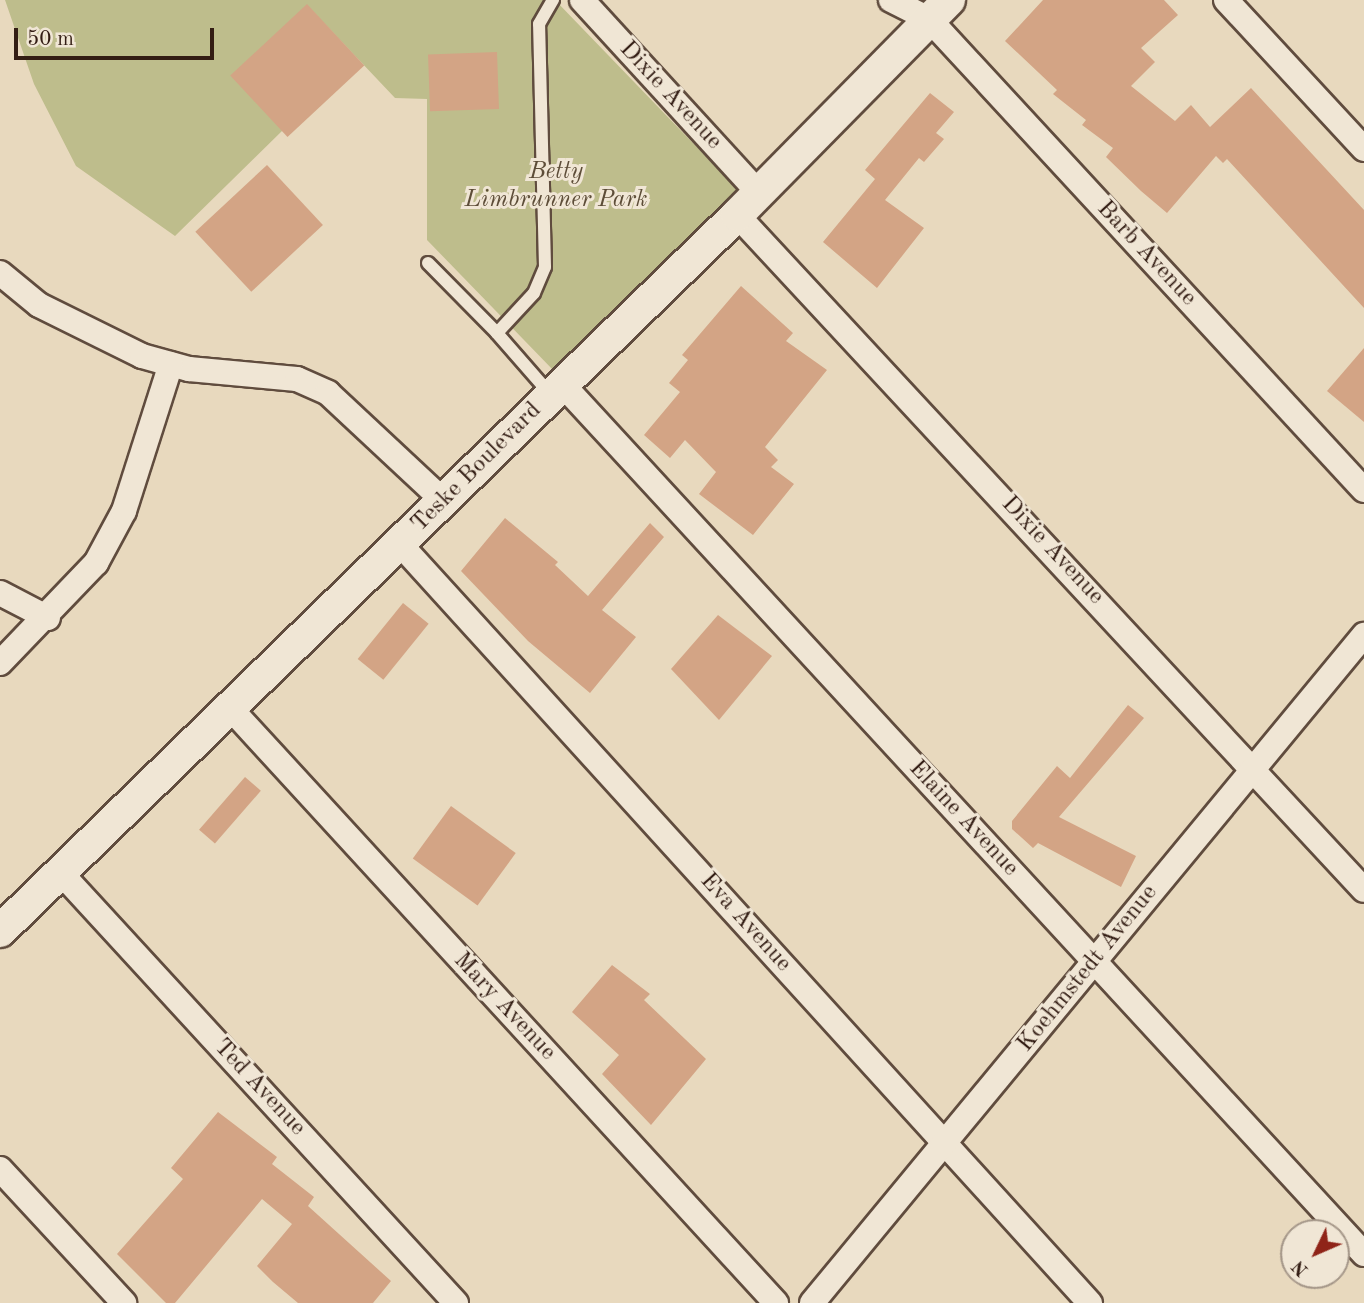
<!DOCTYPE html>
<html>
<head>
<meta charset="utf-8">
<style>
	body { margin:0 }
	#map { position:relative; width:1364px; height:1303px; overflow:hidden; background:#e8d9be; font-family:"Old Standard TT",serif }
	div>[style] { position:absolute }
	.green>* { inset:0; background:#bebd8c }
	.building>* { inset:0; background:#d3a485; transform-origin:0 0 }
	.roads { filter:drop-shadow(2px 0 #604c3e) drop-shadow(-2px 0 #604c3e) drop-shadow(0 2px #604c3e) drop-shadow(0 -2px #604c3e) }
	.service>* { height:12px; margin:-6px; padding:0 6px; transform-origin:6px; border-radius:6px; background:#f0e6d5 }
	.minor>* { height:24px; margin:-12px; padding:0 12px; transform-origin:12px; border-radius:12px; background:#f0e6d5 }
	.tertiary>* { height:32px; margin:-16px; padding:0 16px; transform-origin:16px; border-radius:16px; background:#f0e6d5 }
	span { translate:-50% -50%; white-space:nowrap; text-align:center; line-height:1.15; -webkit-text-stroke:6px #f0e6d5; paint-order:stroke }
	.street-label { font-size:24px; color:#331d14 }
	.park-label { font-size:24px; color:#5d4d38; font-style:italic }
	.north { position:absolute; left:1280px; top:1219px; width:70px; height:70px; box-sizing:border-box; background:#f0e6d5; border:2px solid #a49688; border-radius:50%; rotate:226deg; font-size:19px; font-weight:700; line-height:28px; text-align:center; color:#331d14 }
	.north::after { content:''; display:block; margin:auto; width:24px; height:32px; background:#8f2418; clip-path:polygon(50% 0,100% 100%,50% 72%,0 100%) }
	.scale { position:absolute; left:14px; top:28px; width:200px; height:32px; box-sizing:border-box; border:4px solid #331d14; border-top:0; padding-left:9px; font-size:21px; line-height:24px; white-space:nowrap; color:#331d14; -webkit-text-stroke:5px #f0e6d5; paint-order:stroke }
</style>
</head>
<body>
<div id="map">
	<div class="green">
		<div style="clip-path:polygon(5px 0,555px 0,742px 194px,555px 372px,427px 240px,427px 99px,395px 98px,307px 5px,233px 77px,283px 130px,175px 236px,76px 166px,34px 84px)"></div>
	</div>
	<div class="building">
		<div style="clip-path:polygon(1043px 0,1164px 0,1178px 15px,1141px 48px,1155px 62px,1131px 86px,1175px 121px,1191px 105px,1210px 127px,1251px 88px,1364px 210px,1364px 308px,1227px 159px,1223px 163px,1216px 156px,1167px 213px,1141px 191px,1106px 157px,1113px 148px,1082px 125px,1086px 120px,1053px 94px,1057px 90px,1005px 41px)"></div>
		<div style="left:307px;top:4px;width:84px;height:105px;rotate:47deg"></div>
		<div style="left:497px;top:52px;width:57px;height:69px;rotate:88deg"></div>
		<div style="clip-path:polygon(930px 93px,954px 112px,936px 133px,944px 139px,924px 162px,919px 158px,885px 200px,924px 228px,877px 288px,823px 242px,875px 179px,865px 170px)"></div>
		<div style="left:267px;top:165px;width:82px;height:98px;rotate:47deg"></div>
		<div style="clip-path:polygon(741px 286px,793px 333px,786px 341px,827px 370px,765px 447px,778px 460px,771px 467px,794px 484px,753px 535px,699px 494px,716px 472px,685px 440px,670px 458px,644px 435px,680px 392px,669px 383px,688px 360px,682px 355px)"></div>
		<div style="clip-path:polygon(1364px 348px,1364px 422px,1327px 391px)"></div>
		<div style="clip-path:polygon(505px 518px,558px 562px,555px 565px,588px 596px,650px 523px,664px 537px,602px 610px,636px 637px,590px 693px,528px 641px,461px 571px)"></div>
		<div style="left:403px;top:603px;width:33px;height:72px;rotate:39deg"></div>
		<div style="clip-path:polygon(718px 615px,772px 656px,719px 720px,671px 669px)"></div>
		<div style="clip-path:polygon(1128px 705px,1144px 718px,1059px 817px,1136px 856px,1121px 887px,1038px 843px,1033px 848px,1012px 829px,1012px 821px,1057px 766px,1070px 778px)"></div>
		<div style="left:245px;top:777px;width:21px;height:70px;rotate:41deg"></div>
		<div style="left:451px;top:806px;width:80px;height:65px;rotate:36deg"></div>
		<div style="clip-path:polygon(612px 965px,650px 994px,644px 1000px,706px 1059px,651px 1125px,602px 1074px,619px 1055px,572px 1012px)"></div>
		<div style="clip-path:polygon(218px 1112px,277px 1157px,272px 1164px,314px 1197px,308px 1206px,391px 1281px,373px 1303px,298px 1303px,273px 1282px,257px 1266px,292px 1224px,262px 1199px,175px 1303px,166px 1303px,117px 1254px,183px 1179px,171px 1168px)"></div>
	</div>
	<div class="roads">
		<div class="service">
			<div style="left:428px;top:263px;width:98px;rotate:45.4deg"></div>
			<div style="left:551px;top:395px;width:82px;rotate:-131.1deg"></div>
			<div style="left:497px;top:333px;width:54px;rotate:-47.2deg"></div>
			<div style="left:534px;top:293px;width:28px;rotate:-67deg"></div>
			<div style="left:545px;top:267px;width:243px;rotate:-91.4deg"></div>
			<div style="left:539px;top:24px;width:28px;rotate:-60deg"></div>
		</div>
		<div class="minor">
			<div style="left:582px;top:0;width:262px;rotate:47.5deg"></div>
			<div style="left:891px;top:0;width:42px;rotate:26.6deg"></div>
			<div style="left:929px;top:19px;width:641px;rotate:47.28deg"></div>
			<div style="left:1226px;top:0;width:203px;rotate:47.2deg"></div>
			<div style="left:737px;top:215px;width:921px;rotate:47.11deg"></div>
			<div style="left:0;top:273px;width:50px;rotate:39.4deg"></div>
			<div style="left:39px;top:305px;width:115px;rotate:26.3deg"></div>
			<div style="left:142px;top:356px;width:49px;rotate:15.5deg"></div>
			<div style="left:189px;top:369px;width:108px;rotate:5.3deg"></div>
			<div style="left:297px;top:379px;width:34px;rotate:24deg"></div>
			<div style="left:328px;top:393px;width:158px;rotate:43deg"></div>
			<div style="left:563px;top:385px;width:1182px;rotate:47.33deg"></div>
			<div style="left:400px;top:544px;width:1026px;rotate:47.73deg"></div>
			<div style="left:0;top:593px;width:54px;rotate:27.5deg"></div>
			<div style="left:0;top:663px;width:139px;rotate:-46.2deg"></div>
			<div style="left:96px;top:563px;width:59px;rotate:-61.7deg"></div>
			<div style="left:124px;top:511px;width:154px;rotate:-72.3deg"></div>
			<div style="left:232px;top:710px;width:805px;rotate:47.47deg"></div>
			<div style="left:61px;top:873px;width:584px;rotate:47.43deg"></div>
			<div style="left:0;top:1169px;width:183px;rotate:47.2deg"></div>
			<div style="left:812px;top:1303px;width:867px;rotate:-50.43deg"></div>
		</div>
		<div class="tertiary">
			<div style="left:0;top:931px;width:1028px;rotate:-44.17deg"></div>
			<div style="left:737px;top:215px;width:302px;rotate:-45.4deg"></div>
		</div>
	</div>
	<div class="street-label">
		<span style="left:670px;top:96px;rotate:47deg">Dixie Avenue</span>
		<span style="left:1146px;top:254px;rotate:47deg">Barb Avenue</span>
		<span style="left:477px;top:468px;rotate:-45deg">Teske Boulevard</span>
		<span style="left:1052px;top:551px;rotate:47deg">Dixie Avenue</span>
		<span style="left:963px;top:819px;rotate:47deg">Elaine Avenue</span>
		<span style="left:745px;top:923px;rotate:48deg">Eva Avenue</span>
		<span style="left:1088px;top:969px;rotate:-51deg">Koehmstedt Avenue</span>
		<span style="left:504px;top:1007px;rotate:47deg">Mary Avenue</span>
		<span style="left:259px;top:1088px;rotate:47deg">Ted Avenue</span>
	</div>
	<div class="park-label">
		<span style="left:556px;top:187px">Betty<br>Limbrunner Park</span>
	</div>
	<div class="north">N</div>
	<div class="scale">50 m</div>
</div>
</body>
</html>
